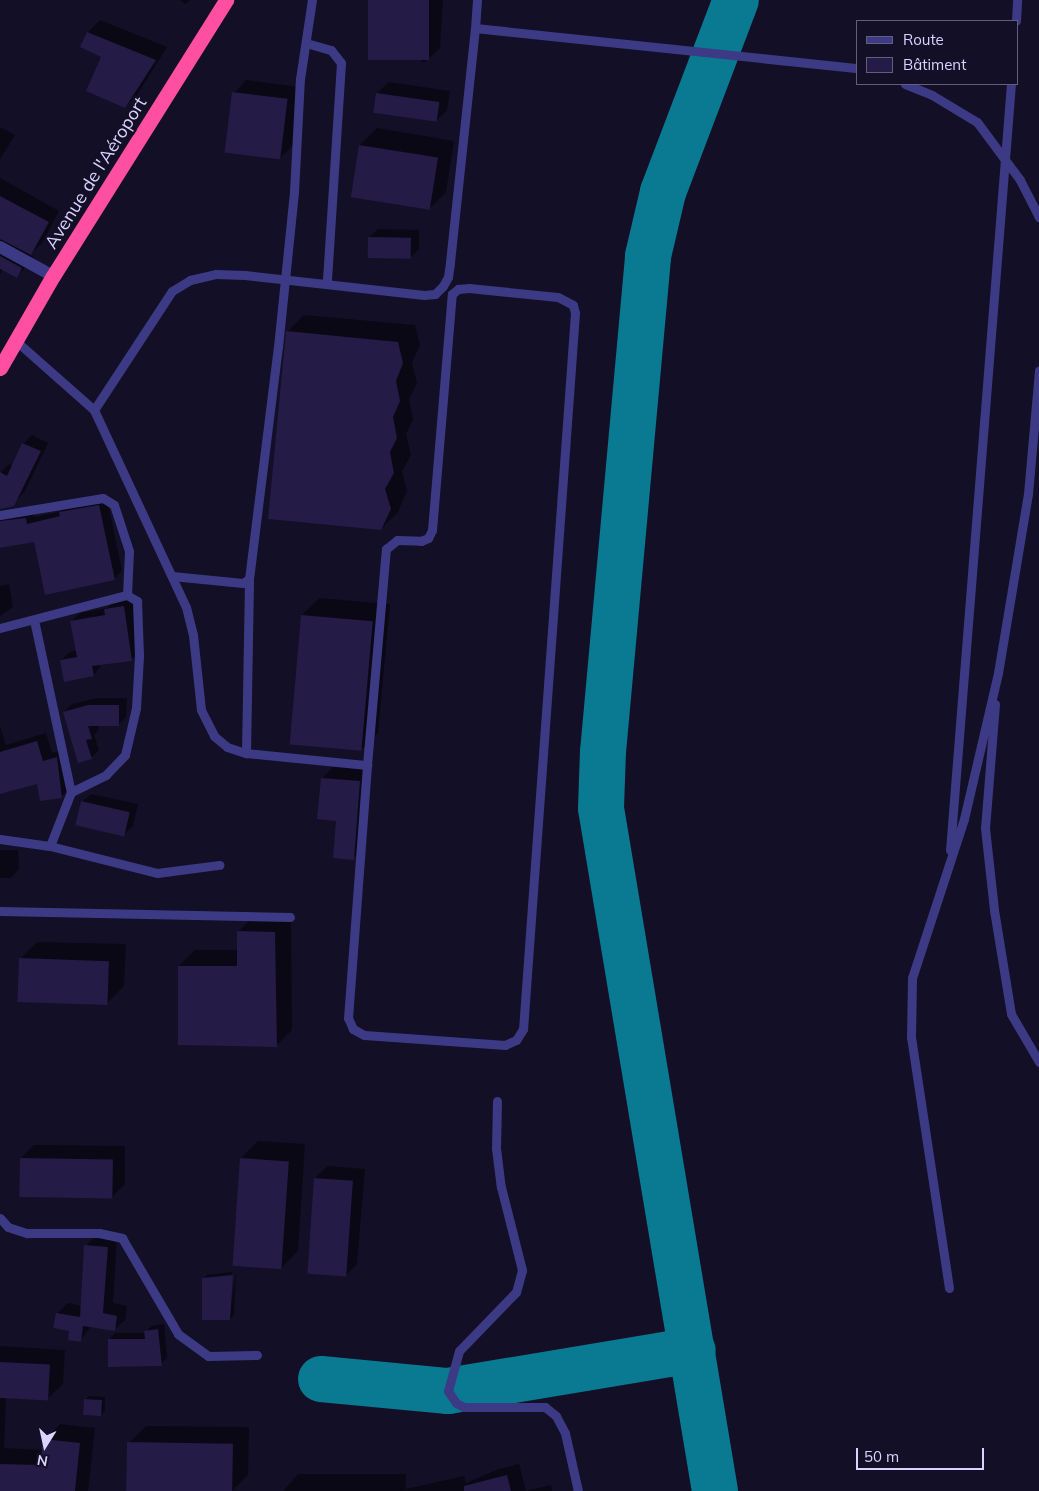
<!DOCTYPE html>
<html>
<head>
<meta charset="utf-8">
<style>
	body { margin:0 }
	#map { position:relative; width:1039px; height:1491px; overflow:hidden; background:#130f26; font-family:Mulish,sans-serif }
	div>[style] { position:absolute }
	.shadow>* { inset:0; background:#0007 }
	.taxiway>* { height:46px; margin:-23px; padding:0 23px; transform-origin:23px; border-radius:23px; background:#0a7a92 }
	.building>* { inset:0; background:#241b47; transform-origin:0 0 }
	.lane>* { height:9px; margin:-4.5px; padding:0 4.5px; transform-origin:4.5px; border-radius:4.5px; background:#3d3a85 }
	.street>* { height:12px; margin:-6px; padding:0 6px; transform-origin:6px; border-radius:6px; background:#3d3a85 }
	.highway>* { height:15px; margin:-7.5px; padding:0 7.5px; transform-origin:7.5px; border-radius:7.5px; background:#ff4fa3 }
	span { translate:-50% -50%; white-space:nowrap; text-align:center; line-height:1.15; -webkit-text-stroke:4.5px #130f26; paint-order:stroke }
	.street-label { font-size:18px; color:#d9d4ff }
	.legend { position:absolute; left:856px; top:20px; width:162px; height:65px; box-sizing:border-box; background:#130f26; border:1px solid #625e7d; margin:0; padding:6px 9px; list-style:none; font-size:15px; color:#d9d4ff }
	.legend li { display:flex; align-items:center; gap:10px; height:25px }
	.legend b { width:25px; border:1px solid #625e7d }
	.north { position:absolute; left:20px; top:1421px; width:50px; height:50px; -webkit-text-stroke:4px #130f26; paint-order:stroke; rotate:190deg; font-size:14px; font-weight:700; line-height:20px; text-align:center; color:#d9d4ff }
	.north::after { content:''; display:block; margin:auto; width:18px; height:22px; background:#d9d4ff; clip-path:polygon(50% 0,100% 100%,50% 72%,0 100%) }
	.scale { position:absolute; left:856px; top:1448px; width:128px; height:22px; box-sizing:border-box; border:2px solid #d9d4ff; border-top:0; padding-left:6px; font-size:15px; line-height:18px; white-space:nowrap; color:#d9d4ff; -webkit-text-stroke:4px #130f26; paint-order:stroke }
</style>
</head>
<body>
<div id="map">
	<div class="shadow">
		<div style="clip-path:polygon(180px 0,190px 0,186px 4px)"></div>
		<div style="clip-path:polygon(369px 0,443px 0,440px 48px,424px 63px)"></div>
		<div style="clip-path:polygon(100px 20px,167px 47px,137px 95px,125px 107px,103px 56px,82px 47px,88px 32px)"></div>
		<div style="clip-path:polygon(246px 80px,300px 87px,293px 145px,280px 158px,234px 93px)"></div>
		<div style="clip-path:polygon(389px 82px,450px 91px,447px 110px,436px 121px,377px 93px)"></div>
		<div style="clip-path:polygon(0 127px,15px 135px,0 159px)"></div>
		<div style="clip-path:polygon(377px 128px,454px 141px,446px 192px,429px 209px,351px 196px,360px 145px)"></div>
		<div style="clip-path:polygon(0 178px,59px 211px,43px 242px,30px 255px,33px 257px,28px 265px,16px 277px,3px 269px,0 274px)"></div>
		<div style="clip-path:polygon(378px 229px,419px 230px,419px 249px,410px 258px,369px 237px)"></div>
		<div style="clip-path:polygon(304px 315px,415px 325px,420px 345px,412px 363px,417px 383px,409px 399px,413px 420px,406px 434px,411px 455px,402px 471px,407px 491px,398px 512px,381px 529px,287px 332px)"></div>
		<div style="clip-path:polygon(32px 435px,48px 443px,25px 491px,17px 500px,0 490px,0 473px,9px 464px,13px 466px,23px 444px)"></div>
		<div style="clip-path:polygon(107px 498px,122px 571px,114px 579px,35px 541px,0 548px,0 518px,34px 511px,35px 517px,62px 511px,68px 504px)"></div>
		<div style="clip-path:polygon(9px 584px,13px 607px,0 616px,0 586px)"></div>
		<div style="clip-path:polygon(319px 598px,390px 604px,378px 733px,361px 750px,302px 615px)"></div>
		<div style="clip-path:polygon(132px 599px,139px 652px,131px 660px,102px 664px,94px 675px,61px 660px,70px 652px,77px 650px,72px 621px,80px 613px,107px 608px,114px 601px)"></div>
		<div style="clip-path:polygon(97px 698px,127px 698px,126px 717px,118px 725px,98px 725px,99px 730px,94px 735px,99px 750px,91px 758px,64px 712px,72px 704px)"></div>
		<div style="clip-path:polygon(0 726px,6px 745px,46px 733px,52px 753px,66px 749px,71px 787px,61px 797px,38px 783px,0 793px)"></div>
		<div style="clip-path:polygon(333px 767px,371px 770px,365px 847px,353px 858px,322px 779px)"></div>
		<div style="clip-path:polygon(91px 794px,138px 804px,133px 826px,124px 834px,82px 802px)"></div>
		<div style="clip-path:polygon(0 850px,18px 850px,19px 869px,11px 878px,0 878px)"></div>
		<div style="clip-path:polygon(254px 916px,291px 916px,292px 1030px,276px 1046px,179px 966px,195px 950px,238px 950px,238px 932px)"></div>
		<div style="clip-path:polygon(37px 942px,126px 944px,124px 986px,107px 1003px,20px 959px)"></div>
		<div style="clip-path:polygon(258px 1141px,305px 1144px,298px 1251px,281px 1268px,241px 1158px)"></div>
		<div style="clip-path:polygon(34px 1145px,125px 1146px,125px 1184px,112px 1197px,21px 1158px)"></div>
		<div style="clip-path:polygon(327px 1166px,365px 1169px,357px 1264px,345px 1276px,315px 1178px)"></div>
		<div style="clip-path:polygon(96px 1235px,117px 1237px,113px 1303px,127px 1306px,125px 1320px,114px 1330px,91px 1326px,80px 1341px,57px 1313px,68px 1303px,82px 1306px,86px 1246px)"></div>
		<div style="clip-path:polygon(232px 1272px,229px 1317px,236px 1272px,234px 1315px,230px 1319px,203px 1279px,207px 1275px)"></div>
		<div style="clip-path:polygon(164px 1324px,167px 1358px,161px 1364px,109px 1340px,115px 1333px,145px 1333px,151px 1326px)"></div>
		<div style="clip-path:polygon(0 1346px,65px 1350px,63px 1384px,47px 1399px,6px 1397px,4px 1448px,43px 1450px,44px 1440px,60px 1424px,95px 1428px,88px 1491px,0 1491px)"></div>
		<div style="clip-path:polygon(89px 1396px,105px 1397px,105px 1411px,101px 1415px,85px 1400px)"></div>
		<div style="clip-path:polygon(146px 1426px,249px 1427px,248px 1475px,232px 1491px,169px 1491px,129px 1443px)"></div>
		<div style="clip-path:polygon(519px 1464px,526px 1491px,551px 1485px,552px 1491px,283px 1491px,298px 1474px,406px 1474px,406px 1489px,464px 1476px,466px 1483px,496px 1470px)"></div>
	</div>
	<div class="taxiway">
		<div style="left:321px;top:1379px;width:128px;rotate:5.4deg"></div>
		<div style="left:448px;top:1391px;width:248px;rotate:-9.5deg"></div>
		<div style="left:715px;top:1491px;width:692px;rotate:-99.48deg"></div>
		<div style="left:601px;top:808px;width:56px;rotate:-88deg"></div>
		<div style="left:603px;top:752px;width:498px;rotate:-84.8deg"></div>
		<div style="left:648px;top:256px;width:66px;rotate:-76.8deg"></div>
		<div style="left:663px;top:192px;width:205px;rotate:-69.2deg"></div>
	</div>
	<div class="building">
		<div style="left:368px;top:0;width:61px;height:60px"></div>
		<div style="clip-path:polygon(87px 32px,156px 60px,125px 108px,86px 91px,101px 57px,80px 47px)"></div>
		<div style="left:232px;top:92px;width:56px;height:61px;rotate:7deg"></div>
		<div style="left:376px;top:93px;width:64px;height:20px;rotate:8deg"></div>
		<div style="left:359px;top:145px;width:80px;height:53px;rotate:9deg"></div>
		<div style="clip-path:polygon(0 196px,49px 222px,31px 255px,0 239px)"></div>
		<div style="left:368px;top:237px;width:43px;height:21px;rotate:1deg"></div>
		<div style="clip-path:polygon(0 256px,22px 268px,17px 278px,0 269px)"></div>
		<div style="clip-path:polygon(286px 331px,398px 342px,403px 363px,396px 381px,400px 401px,393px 417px,397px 438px,390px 452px,394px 473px,385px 489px,391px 509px,381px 530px,268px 519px)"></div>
		<div style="clip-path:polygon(22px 443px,41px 451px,14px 506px,0 509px,0 472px,7px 476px)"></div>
		<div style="clip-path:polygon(99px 505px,115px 580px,45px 595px,34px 542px,0 548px,0 521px,26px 518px,27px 524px,60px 516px,59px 512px)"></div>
		<div style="clip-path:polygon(124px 606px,132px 661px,92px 666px,94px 676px,64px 682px,60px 660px,77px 657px,70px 621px,105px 615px,104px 609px)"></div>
		<div style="left:301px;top:615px;width:72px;height:130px;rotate:5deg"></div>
		<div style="clip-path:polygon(88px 705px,119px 705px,119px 726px,88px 726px,92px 739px,86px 740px,92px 759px,78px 763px,63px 712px)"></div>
		<div style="clip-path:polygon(37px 741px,43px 761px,57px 757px,62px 798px,40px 801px,37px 784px,0 794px,0 752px)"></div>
		<div style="clip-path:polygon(321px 778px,360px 781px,354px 860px,333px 858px,336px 821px,317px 819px)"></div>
		<div style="left:81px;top:801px;width:50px;height:25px;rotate:13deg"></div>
		<div style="clip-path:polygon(237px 931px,275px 932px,277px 1047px,178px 1045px,178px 966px,237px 966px)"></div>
		<div style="left:19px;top:958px;width:90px;height:44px;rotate:2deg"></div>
		<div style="left:20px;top:1158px;width:93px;height:39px;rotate:1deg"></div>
		<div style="left:240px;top:1158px;width:49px;height:108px;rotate:4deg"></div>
		<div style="left:314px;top:1178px;width:39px;height:96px;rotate:4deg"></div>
		<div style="clip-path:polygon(84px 1245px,108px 1247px,103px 1313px,117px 1316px,115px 1331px,83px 1326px,81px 1342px,68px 1340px,69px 1331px,53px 1328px,56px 1313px,80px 1317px)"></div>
		<div style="clip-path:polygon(233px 1275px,230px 1320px,202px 1320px,202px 1278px)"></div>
		<div style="clip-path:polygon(158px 1329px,162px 1366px,108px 1367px,108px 1339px,145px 1339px,144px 1331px)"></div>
		<div style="left:0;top:1362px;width:50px;height:36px;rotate:3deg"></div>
		<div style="left:84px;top:1399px;width:18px;height:16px;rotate:3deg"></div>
		<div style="clip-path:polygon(43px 1439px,80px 1443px,75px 1491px,0 1491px,0 1464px,40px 1465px)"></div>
		<div style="left:127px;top:1442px;width:106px;height:49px;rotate:1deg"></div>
		<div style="clip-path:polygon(507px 1475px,511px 1491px,464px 1491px,464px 1486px)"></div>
	</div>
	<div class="lane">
		<div style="left:477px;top:0;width:28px;rotate:94deg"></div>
		<div style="left:475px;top:28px;width:385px;rotate:6deg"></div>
		<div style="left:1016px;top:21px;width:21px;rotate:-87deg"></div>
		<div style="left:306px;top:43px;width:26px;rotate:16deg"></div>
		<div style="left:331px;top:50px;width:16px;rotate:52deg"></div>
		<div style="left:341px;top:63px;width:219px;rotate:93.7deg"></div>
		<div style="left:905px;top:84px;width:29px;rotate:22deg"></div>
		<div style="left:932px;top:95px;width:52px;rotate:31deg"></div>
		<div style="left:977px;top:122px;width:72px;rotate:53.4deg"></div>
		<div style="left:1020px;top:180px;width:42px;rotate:62.8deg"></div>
		<div style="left:16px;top:341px;width:104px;rotate:41.5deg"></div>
		<div style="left:94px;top:410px;width:217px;rotate:65deg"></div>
		<div style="left:186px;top:607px;width:29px;rotate:76deg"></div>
		<div style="left:193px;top:635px;width:75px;rotate:83.9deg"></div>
		<div style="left:201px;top:710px;width:29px;rotate:63deg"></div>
		<div style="left:214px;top:736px;width:17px;rotate:40deg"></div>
		<div style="left:227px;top:747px;width:20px;rotate:18deg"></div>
		<div style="left:246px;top:753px;width:122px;rotate:5.7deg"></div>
		<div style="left:367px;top:765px;width:217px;rotate:-85deg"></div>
		<div style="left:386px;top:549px;width:14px;rotate:-39deg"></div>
		<div style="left:397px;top:540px;width:24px;rotate:2deg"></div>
		<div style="left:421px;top:541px;width:8px;rotate:-23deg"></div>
		<div style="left:428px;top:538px;width:9px;rotate:-63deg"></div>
		<div style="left:432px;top:530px;width:237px;rotate:-85.2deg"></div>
		<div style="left:452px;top:294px;width:8px;rotate:-40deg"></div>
		<div style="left:458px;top:289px;width:11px;rotate:-5deg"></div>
		<div style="left:469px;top:288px;width:89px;rotate:5.8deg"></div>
		<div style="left:558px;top:297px;width:17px;rotate:28deg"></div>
		<div style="left:573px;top:305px;width:8px;rotate:76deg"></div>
		<div style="left:575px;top:313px;width:718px;rotate:94.15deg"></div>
		<div style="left:523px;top:1029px;width:13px;rotate:122deg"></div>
		<div style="left:516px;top:1040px;width:12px;rotate:156deg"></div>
		<div style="left:505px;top:1045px;width:141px;rotate:-175.9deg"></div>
		<div style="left:364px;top:1035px;width:13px;rotate:-151deg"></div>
		<div style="left:353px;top:1029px;width:12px;rotate:-114deg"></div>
		<div style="left:348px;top:1018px;width:254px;rotate:-85.7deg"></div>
		<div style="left:94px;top:410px;width:142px;rotate:-56.8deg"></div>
		<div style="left:172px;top:291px;width:21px;rotate:-31deg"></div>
		<div style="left:190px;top:280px;width:27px;rotate:-13deg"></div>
		<div style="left:216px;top:274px;width:29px;rotate:2deg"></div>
		<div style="left:245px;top:275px;width:180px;rotate:6.4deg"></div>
		<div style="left:424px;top:295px;width:11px;rotate:-5deg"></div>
		<div style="left:435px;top:294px;width:11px;rotate:-45deg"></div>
		<div style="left:443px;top:286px;width:10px;rotate:-61deg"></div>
		<div style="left:448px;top:277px;width:15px;rotate:-82deg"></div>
		<div style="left:450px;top:262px;width:235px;rotate:-83.9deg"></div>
		<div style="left:0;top:515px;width:104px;rotate:-9.4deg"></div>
		<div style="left:103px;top:498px;width:13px;rotate:32deg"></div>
		<div style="left:114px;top:505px;width:48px;rotate:71.9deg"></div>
		<div style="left:129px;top:551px;width:44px;rotate:92.6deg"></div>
		<div style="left:127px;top:595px;width:12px;rotate:31deg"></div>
		<div style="left:137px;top:601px;width:55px;rotate:87.9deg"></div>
		<div style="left:139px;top:656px;width:52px;rotate:93.3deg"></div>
		<div style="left:136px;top:708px;width:48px;rotate:103.2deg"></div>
		<div style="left:125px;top:755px;width:28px;rotate:134deg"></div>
		<div style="left:106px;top:775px;width:39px;rotate:154deg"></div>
		<div style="left:172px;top:576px;width:71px;rotate:5.6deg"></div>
		<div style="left:243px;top:583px;width:7px;rotate:-34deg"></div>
		<div style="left:34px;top:620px;width:176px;rotate:77.9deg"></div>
		<div style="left:71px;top:792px;width:58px;rotate:111.3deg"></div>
		<div style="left:0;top:628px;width:131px;rotate:-14.6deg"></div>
		<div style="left:995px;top:704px;width:124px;rotate:94.6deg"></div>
		<div style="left:985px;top:828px;width:82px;rotate:83.7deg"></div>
		<div style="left:994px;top:910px;width:105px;rotate:80.7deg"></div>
		<div style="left:1011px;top:1014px;width:56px;rotate:59.7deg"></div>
		<div style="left:246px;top:753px;width:174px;rotate:-89deg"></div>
		<div style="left:249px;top:579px;width:234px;rotate:-82.9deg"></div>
		<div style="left:278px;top:347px;width:156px;rotate:-84.1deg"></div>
		<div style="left:294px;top:192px;width:113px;rotate:-87deg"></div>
		<div style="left:300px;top:79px;width:80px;rotate:-81.4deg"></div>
		<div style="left:0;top:839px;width:50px;rotate:8deg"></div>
		<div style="left:50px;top:846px;width:110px;rotate:14.2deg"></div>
		<div style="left:157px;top:873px;width:63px;rotate:-7.4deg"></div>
		<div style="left:950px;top:850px;width:768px;rotate:-85.45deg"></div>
		<div style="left:0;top:911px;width:290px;rotate:1.2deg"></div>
		<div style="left:497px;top:1101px;width:47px;rotate:91.2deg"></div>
		<div style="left:496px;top:1148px;width:39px;rotate:83deg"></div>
		<div style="left:501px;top:1187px;width:86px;rotate:75.8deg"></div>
		<div style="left:522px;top:1270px;width:23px;rotate:105deg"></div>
		<div style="left:516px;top:1292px;width:82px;rotate:134deg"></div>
		<div style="left:459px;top:1351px;width:41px;rotate:105.4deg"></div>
		<div style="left:448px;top:1391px;width:14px;rotate:56deg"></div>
		<div style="left:456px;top:1403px;width:9px;rotate:27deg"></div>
		<div style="left:464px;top:1407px;width:81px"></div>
		<div style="left:545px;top:1407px;width:14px;rotate:39deg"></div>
		<div style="left:556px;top:1416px;width:19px;rotate:62deg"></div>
		<div style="left:565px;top:1433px;width:59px;rotate:77.4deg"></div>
		<div style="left:0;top:1218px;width:12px;rotate:48deg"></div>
		<div style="left:8px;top:1227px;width:20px;rotate:18deg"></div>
		<div style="left:27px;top:1233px;width:72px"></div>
		<div style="left:99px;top:1233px;width:24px;rotate:12deg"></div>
		<div style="left:122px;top:1238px;width:111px;rotate:59.7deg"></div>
		<div style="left:178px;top:1334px;width:37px;rotate:36deg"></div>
		<div style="left:208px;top:1356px;width:49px;rotate:-1.2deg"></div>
		<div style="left:949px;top:1288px;width:254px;rotate:-98.6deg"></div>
		<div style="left:911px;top:1037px;width:59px;rotate:-89deg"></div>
		<div style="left:912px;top:978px;width:167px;rotate:-71.9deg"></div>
		<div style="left:964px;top:819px;width:150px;rotate:-76.9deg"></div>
		<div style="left:998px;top:673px;width:181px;rotate:-80.5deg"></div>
		<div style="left:1028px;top:494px;width:124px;rotate:-84.9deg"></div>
	</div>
	<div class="street">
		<div style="left:0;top:247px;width:60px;rotate:28.7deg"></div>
	</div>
	<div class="highway">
		<div style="left:0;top:368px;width:106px;rotate:-60.1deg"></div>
		<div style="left:53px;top:276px;width:326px;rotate:-57.9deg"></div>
	</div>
	<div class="street-label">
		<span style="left:96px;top:173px;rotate:-58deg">Avenue de l'Aéroport</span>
	</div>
	<ul class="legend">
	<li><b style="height:6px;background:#3d3a85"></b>Route</li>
	<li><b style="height:14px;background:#241b47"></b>Bâtiment</li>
	</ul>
	<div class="north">N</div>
	<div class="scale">50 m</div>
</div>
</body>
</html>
